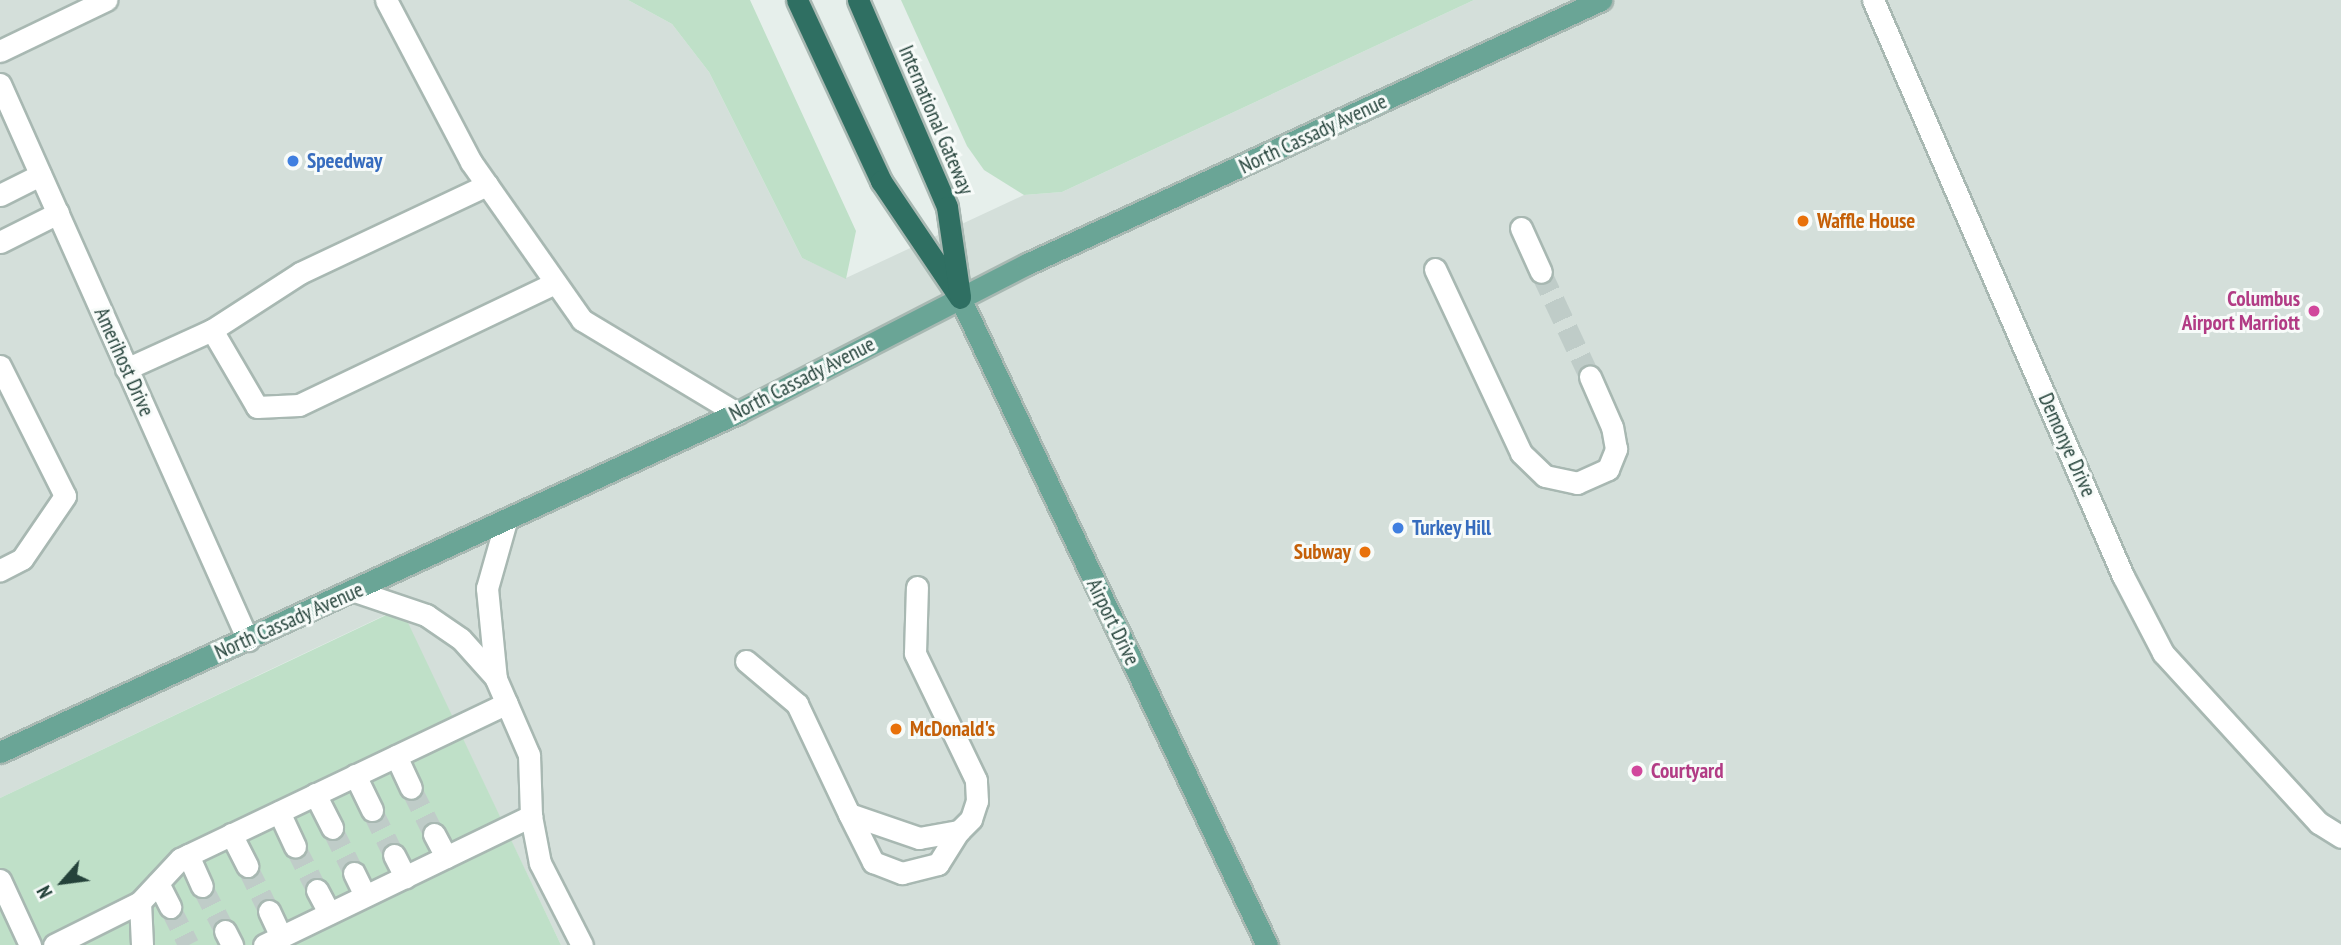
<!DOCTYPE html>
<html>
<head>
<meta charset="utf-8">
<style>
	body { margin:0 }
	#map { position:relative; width:2341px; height:945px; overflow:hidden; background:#e6efeb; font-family:"PT Sans Narrow",sans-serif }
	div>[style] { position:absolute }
	.built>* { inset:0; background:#d4dfda }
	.green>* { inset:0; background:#bfe0c8 }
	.minor-tunnel>* { height:21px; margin-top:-10.5px; transform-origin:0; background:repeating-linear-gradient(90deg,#bfccc8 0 21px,transparent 0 31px) }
	.roads { filter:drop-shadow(2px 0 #a8b8b2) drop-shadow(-2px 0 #a8b8b2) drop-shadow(0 2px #a8b8b2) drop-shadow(0 -2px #a8b8b2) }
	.minor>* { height:21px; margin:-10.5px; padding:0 10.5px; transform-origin:10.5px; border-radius:10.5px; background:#fff }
	.major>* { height:21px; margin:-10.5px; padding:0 10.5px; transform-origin:10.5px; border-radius:10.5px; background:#6aa596 }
	.highway>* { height:21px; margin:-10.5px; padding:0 10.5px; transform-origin:10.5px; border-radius:10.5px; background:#2f6f62 }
	.dots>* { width:19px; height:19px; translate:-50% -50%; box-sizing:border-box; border:4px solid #f7fbf9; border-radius:50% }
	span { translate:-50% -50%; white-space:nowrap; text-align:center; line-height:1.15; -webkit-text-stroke:6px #f7fbf9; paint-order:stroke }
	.street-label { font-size:21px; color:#24423a }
	.shop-label { font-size:21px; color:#366cbe; font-weight:700 }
	.left { translate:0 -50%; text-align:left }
	.food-label { font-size:21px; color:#c56008; font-weight:700 }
	.right { translate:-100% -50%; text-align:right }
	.hotel-label { font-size:21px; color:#b23c85; font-weight:700 }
	.north { position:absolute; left:28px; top:847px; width:70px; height:70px; -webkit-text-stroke:5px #f7fbf9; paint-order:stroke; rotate:242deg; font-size:19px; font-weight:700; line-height:28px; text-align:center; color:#24423a }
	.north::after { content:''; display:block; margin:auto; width:24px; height:32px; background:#24423a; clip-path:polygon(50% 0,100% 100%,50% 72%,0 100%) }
</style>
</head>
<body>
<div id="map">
	<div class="built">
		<div style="clip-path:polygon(0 0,628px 0,672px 24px,709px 72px,802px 258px,846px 278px,1024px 195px,1062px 192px,1474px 0,2341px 0,2341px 945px,561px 945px,400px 608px,0 798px)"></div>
	</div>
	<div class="green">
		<div style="clip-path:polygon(628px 0,750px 0,856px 231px,846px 279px,802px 258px,709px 72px,672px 24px)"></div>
		<div style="clip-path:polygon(901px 0,1474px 0,1062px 192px,1024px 195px,984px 170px,967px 146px)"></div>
		<div style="clip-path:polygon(401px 608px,561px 945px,0 945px,0 798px)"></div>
	</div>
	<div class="minor-tunnel">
		<div style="left:1541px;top:272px;width:116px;rotate:65deg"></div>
		<div style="left:411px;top:788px;width:51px;rotate:63.4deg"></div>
		<div style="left:372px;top:810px;width:50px;rotate:63.9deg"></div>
		<div style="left:332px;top:828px;width:50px;rotate:63.9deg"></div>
		<div style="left:295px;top:846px;width:49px;rotate:63.4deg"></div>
		<div style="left:247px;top:866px;width:50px;rotate:63.9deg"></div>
		<div style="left:202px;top:886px;width:51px;rotate:62.9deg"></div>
		<div style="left:170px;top:907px;width:42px;rotate:63.4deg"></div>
	</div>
	<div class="roads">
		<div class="minor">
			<div style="left:386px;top:0;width:183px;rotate:62.3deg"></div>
			<div style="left:471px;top:162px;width:193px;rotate:54.9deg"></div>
			<div style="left:582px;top:320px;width:181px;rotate:31deg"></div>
			<div style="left:1873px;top:0;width:628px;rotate:66.54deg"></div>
			<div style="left:2123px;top:576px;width:87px;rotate:62.5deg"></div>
			<div style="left:2163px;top:653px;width:231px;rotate:47.5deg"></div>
			<div style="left:2319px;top:823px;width:26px;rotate:32deg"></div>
			<div style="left:0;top:51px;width:118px;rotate:-25.7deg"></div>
			<div style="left:0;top:84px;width:609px;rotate:65.96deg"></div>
			<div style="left:0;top:195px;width:45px;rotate:-26.6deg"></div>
			<div style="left:1521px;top:228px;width:48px;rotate:65.6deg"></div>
			<div style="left:0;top:242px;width:65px;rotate:-26.6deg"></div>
			<div style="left:1435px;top:269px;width:203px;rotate:64.9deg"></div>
			<div style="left:1521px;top:453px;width:33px;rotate:44deg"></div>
			<div style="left:1545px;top:476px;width:33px;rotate:12deg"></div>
			<div style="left:1577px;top:483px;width:34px;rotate:-24deg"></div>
			<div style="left:1608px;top:469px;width:22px;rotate:-68deg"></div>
			<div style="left:1616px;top:449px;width:22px;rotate:-100deg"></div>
			<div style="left:1612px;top:427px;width:55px;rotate:-113.7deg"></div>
			<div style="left:212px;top:330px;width:89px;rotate:59.7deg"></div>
			<div style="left:257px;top:407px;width:42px;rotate:-2.7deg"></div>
			<div style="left:299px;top:405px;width:284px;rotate:-25.5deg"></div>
			<div style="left:0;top:366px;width:145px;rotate:63.4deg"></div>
			<div style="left:65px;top:496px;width:76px;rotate:124.3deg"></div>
			<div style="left:22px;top:559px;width:25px;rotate:153deg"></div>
			<div style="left:126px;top:369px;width:94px;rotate:-24.4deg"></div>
			<div style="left:212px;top:330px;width:105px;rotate:-32.9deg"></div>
			<div style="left:300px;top:273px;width:207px;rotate:-25.2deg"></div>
			<div style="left:506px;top:521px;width:70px;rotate:105.8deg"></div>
			<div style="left:487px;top:588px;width:91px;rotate:84.4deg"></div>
			<div style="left:496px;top:679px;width:83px;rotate:66.5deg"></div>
			<div style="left:529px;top:755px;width:61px;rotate:88.1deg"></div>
			<div style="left:531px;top:816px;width:48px;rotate:79.2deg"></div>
			<div style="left:540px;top:863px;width:92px;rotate:62.9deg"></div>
			<div style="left:355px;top:591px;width:75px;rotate:18.7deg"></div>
			<div style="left:426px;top:615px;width:42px;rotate:34.4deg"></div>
			<div style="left:461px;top:639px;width:52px;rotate:48.1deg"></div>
			<div style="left:746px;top:661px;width:67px;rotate:40.1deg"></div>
			<div style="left:797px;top:704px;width:122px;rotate:64.7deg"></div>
			<div style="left:849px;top:814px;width:74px;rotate:18.9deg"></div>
			<div style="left:919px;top:838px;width:41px;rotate:-9.9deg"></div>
			<div style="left:959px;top:831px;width:17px;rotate:-45deg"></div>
			<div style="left:971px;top:819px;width:19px;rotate:-72deg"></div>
			<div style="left:977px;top:801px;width:21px;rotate:-93deg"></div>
			<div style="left:976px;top:780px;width:141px;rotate:-115.7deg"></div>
			<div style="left:915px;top:653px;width:66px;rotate:-88.3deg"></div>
			<div style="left:396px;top:756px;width:35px;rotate:65deg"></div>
			<div style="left:355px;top:775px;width:39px;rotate:64deg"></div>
			<div style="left:315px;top:794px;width:38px;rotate:63deg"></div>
			<div style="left:279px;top:812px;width:38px;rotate:65deg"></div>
			<div style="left:849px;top:814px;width:54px;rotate:63.4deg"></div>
			<div style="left:873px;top:862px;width:31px;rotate:21deg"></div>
			<div style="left:902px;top:873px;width:37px;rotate:-14deg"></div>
			<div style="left:938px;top:864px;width:39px;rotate:-58deg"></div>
			<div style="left:231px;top:834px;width:36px;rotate:63deg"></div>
			<div style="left:434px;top:834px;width:26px;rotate:62deg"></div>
			<div style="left:188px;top:855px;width:34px;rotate:66deg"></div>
			<div style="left:394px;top:855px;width:25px;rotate:63deg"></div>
			<div style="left:354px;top:873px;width:25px;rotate:64deg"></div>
			<div style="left:0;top:880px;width:72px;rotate:65.2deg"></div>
			<div style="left:158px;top:883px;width:27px;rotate:63deg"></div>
			<div style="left:317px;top:890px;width:26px;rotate:62deg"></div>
			<div style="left:140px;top:902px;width:43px;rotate:87.3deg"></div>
			<div style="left:269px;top:911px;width:29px;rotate:65deg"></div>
			<div style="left:225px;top:931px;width:16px;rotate:63deg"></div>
			<div style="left:54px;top:945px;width:96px;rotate:-26.6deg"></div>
			<div style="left:140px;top:902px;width:59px;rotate:-47.1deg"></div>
			<div style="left:180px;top:859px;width:362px;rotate:-25.5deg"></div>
			<div style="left:264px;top:945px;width:297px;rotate:-25.8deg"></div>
		</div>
		<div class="major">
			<div style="left:960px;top:298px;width:716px;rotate:64.62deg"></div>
			<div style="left:0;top:752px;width:811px;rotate:-24.7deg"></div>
			<div style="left:737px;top:413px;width:326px;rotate:-27.2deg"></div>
			<div style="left:1027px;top:264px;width:632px;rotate:-24.7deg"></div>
		</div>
		<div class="highway">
			<div style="left:797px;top:0;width:200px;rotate:65.1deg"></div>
			<div style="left:881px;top:181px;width:141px;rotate:56deg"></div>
			<div style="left:858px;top:0;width:225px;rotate:66.7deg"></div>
			<div style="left:947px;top:207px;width:90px;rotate:81.7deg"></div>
		</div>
	</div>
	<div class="dots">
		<div style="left:293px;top:161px;background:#3f7fe0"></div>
		<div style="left:1803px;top:221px;background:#e8710a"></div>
		<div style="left:2314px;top:311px;background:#d1479c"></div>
		<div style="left:1398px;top:528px;background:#3f7fe0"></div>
		<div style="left:1365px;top:552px;background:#e8710a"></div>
		<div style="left:896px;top:729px;background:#e8710a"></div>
		<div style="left:1637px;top:771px;background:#d1479c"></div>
	</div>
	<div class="street-label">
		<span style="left:936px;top:120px;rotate:67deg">International Gateway</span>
		<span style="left:1313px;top:134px;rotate:-25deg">North Cassady Avenue</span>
		<span style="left:124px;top:362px;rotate:66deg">Amerihost Drive</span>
		<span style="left:802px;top:379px;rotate:-27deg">North Cassady Avenue</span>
		<span style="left:2067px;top:445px;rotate:66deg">Demonye Drive</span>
		<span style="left:289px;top:621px;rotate:-24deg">North Cassady Avenue</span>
		<span style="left:1113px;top:622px;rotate:64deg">Airport Drive</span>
	</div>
	<div class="shop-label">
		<span class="left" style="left:307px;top:161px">Speedway</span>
		<span class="left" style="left:1412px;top:528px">Turkey Hill</span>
	</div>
	<div class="food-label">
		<span class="left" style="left:1817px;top:221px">Waffle House</span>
		<span class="right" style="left:1351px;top:552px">Subway</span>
		<span class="left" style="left:910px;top:729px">McDonald's</span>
	</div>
	<div class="hotel-label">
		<span class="right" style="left:2300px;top:311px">Columbus<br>Airport Marriott</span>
		<span class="left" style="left:1651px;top:771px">Courtyard</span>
	</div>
	<div class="north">N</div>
</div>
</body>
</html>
